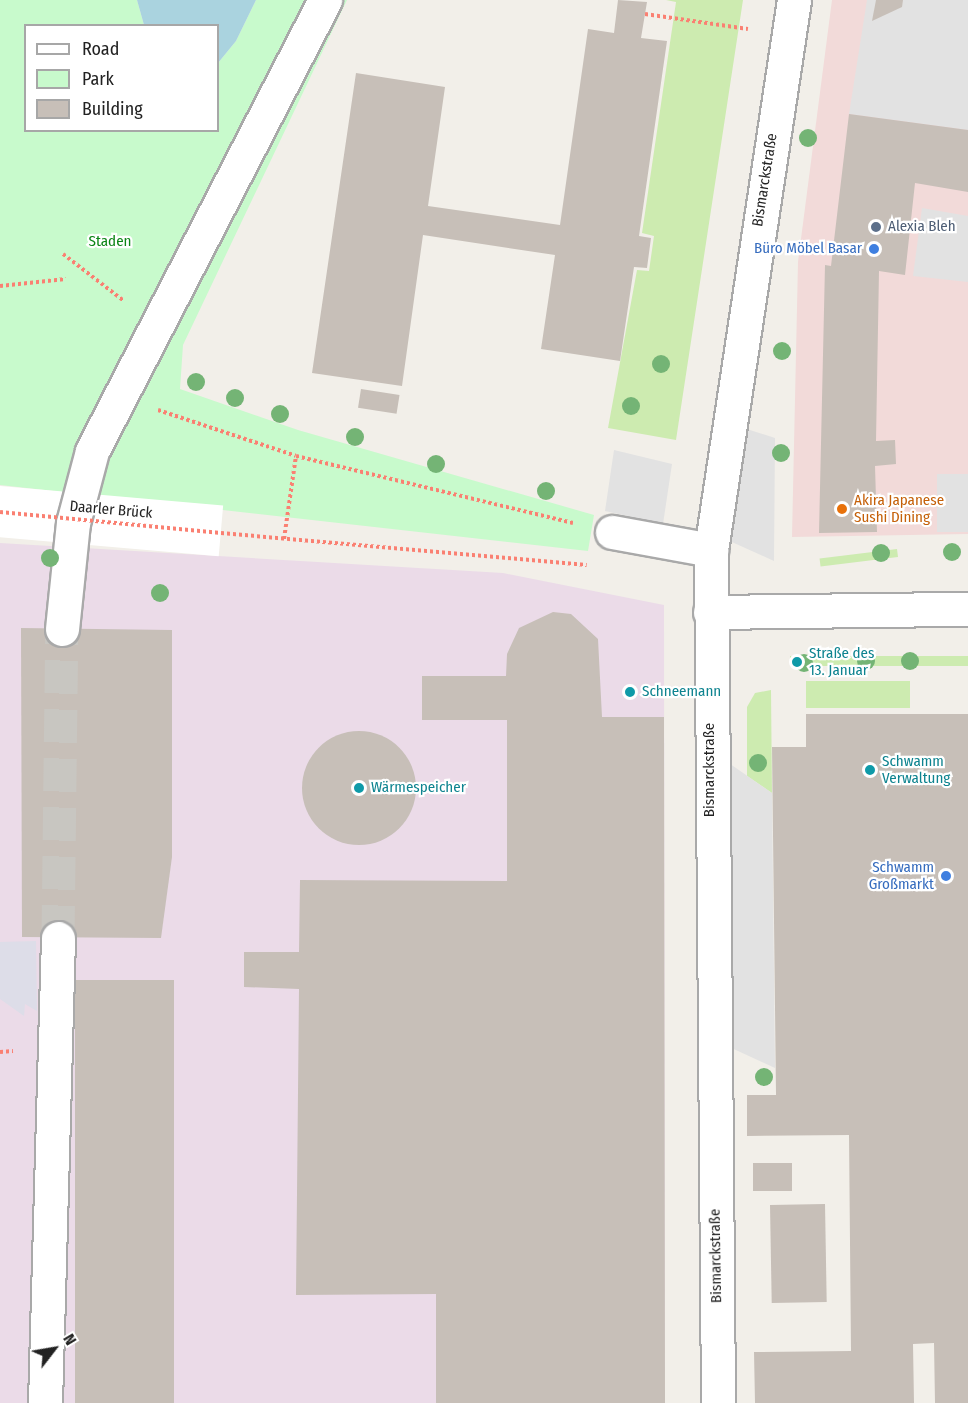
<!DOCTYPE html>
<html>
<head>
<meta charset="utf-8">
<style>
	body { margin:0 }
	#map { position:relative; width:968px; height:1403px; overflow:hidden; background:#f2efe9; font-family:"Fira Sans Condensed",sans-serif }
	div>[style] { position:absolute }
	.commercial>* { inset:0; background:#f2dad9 }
	.industrial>* { inset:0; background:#ebdbe8 }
	.grass>* { inset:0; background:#cdebb0; transform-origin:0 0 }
	.park>* { inset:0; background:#c8facc }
	.parking>* { inset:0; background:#e2e2e2; transform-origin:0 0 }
	.plaza>* { inset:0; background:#dddde8 }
	.water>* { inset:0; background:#aad3df }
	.pier>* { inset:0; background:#fff; transform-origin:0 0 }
	.building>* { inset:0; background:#c7bfb8; transform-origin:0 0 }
	.round { border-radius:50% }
	.minor-tunnel>* { height:33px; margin-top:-16.5px; transform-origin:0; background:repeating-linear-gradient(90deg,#c8c6c1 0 33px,transparent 0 49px) }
	.path>* { height:4px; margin-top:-2px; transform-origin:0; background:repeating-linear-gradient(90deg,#fa8072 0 3px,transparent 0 6px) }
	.roads { filter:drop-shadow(2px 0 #a9a9a9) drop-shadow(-2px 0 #a9a9a9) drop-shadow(0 2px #a9a9a9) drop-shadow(0 -2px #a9a9a9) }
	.minor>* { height:33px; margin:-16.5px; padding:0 16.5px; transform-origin:16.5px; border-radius:16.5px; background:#fff }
	.path-bridge>* { height:4px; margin-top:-2px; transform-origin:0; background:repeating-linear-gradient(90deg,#fa8072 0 3px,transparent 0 6px) }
	.trees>* { width:18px; height:18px; margin:-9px; border-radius:50%; background:#74b475 }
	.dots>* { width:16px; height:16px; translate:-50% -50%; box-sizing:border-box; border:3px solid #fff; border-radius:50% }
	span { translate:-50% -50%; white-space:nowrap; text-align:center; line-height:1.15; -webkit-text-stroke:4.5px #fff; paint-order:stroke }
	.street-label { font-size:15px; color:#222 }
	.service-label { font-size:15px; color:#4e5e75 }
	.left { translate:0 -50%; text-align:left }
	.park-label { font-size:15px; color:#0c8416 }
	.shop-label { font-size:15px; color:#366cbe }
	.right { translate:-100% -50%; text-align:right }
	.food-label { font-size:15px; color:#c56008 }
	.culture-label { font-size:15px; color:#0d838f }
	.legend { position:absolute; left:24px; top:24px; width:195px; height:108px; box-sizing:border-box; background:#fff; border:2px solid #a7a7a7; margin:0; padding:8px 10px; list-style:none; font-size:18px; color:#222 }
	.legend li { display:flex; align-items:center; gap:12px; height:30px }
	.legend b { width:30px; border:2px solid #a7a7a7 }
	.north { position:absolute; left:24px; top:1319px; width:60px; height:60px; -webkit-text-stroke:4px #fff; paint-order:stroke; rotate:59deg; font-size:16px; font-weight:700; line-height:24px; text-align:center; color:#222 }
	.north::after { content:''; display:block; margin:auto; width:21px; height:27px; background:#222; clip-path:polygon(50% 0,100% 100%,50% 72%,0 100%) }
</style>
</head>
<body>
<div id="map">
	<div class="commercial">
		<div style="clip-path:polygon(832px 0,968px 0,968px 534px,792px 537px,798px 262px)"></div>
	</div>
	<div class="industrial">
		<div style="clip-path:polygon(0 543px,503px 573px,664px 605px,665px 1403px,0 1403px)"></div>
	</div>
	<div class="grass">
		<div style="clip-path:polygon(666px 0,743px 0,676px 440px,608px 428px,637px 270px,649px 271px,654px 236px,642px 233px,676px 2px)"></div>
		<div style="left:897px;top:549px;width:8px;height:78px;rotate:83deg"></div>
		<div style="left:968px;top:656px;width:10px;height:178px;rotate:90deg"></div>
		<div style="left:910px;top:681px;width:27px;height:104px;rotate:90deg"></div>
		<div style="clip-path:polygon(771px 690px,772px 793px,747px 776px,747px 707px,755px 693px)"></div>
	</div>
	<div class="park">
		<div style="clip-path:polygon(0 0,137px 0,144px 25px,26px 26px,26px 130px,218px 130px,218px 63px,236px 41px,256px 0,347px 0,183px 345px,180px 389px,298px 430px,594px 515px,588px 551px,0 485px)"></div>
	</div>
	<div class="parking">
		<div style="clip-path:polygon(867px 0,968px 0,968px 130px,849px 114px)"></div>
		<div style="clip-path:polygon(922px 208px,968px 216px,968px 282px,913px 276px)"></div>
		<div style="clip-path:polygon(728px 423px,775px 438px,774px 561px,712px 533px)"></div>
		<div style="clip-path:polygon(614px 450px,672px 464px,663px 524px,605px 511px)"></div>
		<div style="left:968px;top:474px;width:58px;height:31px;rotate:90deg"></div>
		<div style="clip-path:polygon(710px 750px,772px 793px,775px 1068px,712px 1039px)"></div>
	</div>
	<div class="plaza">
		<div style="clip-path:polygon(36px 941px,37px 1011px,25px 1004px,24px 1016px,0 999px,0 942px)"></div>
	</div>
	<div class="water">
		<div style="clip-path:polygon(137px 0,256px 0,236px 41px,218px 63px,218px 26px,144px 25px)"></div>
	</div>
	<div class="pier">
		<div style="left:0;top:486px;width:224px;height:51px;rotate:5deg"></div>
	</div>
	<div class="building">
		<div style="clip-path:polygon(618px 0,647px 2px,641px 38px,667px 41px,639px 236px,651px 238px,647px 268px,634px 267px,620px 361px,541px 349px,555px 255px,423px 235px,402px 386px,312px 373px,356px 73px,445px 87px,428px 206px,560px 225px,588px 29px,614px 33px)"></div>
		<div style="clip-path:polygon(876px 0,903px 0,902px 7px,872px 21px)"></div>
		<div style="clip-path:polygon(849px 114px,968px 130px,968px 192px,915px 183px,905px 275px,879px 271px,876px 441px,895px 440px,896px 464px,875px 466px,877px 532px,819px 533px,825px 265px,831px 266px)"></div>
		<div style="left:361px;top:389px;width:39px;height:19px;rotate:9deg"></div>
		<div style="clip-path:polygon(553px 612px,571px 614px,598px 639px,602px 717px,664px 717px,665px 1403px,436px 1403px,436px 1294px,296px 1295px,299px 989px,244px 987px,244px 952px,299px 952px,300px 880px,507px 881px,507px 720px,422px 720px,422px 676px,506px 676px,507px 654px,519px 628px)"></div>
		<div style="clip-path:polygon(21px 628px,172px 630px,172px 857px,161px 938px,22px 937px)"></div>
		<div style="clip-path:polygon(806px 714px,968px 714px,968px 1403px,935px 1403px,934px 1343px,913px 1344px,914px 1403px,755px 1403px,754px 1352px,851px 1351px,849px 1135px,747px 1136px,747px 1095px,776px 1095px,772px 747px,806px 747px)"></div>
		<div class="round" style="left:302px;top:731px;width:114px;height:114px"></div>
		<div style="left:75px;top:980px;width:99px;height:423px"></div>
		<div style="left:753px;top:1163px;width:39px;height:28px"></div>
		<div style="left:825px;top:1204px;width:98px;height:55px;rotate:89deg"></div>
	</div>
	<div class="minor-tunnel">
		<div style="left:58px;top:938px;width:309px;rotate:-89.3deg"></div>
	</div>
	<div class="path">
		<div style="left:645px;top:14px;width:104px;rotate:8.3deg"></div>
		<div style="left:63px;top:254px;width:77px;rotate:37.6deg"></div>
		<div style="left:0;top:286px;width:66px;rotate:-6.1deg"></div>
		<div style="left:158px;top:410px;width:145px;rotate:18.4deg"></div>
		<div style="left:296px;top:456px;width:285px;rotate:13.6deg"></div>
		<div style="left:221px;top:533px;width:367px;rotate:5deg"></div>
		<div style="left:284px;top:539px;width:84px;rotate:-81.8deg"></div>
		<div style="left:0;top:1052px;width:13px;rotate:-4deg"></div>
	</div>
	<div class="roads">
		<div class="minor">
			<div style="left:612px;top:532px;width:101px;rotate:10.3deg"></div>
			<div style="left:710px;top:612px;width:258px;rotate:-0.7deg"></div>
			<div style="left:62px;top:629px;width:107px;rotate:-84.1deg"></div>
			<div style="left:73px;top:523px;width:74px;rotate:-75.2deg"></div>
			<div style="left:92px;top:451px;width:508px;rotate:-62.68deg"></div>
			<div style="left:45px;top:1403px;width:465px;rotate:-88.4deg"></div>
			<div style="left:718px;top:1403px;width:853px;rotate:-90.47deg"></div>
			<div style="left:711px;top:550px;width:556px;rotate:-81.42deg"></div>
		</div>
	</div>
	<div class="path-bridge">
		<div style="left:0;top:512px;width:222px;rotate:5.4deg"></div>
	</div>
	<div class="trees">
		<div style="left:808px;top:138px"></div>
		<div style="left:782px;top:351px"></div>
		<div style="left:661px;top:364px"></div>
		<div style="left:196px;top:382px"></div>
		<div style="left:235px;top:398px"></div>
		<div style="left:631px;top:406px"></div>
		<div style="left:280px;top:414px"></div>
		<div style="left:355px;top:437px"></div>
		<div style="left:781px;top:453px"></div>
		<div style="left:436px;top:464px"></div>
		<div style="left:546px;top:491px"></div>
		<div style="left:952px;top:552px"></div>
		<div style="left:881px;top:553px"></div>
		<div style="left:50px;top:558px"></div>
		<div style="left:160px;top:593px"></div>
		<div style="left:866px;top:661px"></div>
		<div style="left:910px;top:661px"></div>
		<div style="left:804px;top:663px"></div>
		<div style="left:758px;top:763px"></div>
		<div style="left:764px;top:1077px"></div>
	</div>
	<div class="dots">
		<div style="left:876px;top:227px;background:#5c6f8a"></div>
		<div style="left:874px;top:249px;background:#3f7fe0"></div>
		<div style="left:842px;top:509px;background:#e8710a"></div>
		<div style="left:797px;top:662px;background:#0f9aa8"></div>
		<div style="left:630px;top:692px;background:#0f9aa8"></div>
		<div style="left:870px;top:770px;background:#0f9aa8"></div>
		<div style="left:359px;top:788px;background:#0f9aa8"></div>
		<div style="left:946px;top:876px;background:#3f7fe0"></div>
	</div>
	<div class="street-label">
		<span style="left:765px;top:180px;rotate:-81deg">Bismarckstraße</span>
		<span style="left:111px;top:510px;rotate:5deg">Daarler Brück</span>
		<span style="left:710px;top:770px;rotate:-90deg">Bismarckstraße</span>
		<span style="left:716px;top:1256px;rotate:-91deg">Bismarckstraße</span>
	</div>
	<div class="service-label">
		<span class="left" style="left:888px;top:227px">Alexia Bleh</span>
	</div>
	<div class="park-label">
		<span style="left:110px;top:242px">Staden</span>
	</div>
	<div class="shop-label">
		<span class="right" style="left:862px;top:249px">Büro Möbel Basar</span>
		<span class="right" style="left:934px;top:876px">Schwamm<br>Großmarkt</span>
	</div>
	<div class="food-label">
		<span class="left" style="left:854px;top:509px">Akira Japanese<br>Sushi Dining</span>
	</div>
	<div class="culture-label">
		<span class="left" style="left:809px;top:662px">Straße des<br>13. Januar</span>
		<span class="left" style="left:642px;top:692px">Schneemann</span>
		<span class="left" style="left:882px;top:770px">Schwamm<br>Verwaltung</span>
		<span class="left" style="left:371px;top:788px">Wärmespeicher</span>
	</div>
	<ul class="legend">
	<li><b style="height:8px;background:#fff"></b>Road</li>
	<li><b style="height:16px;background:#c8facc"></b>Park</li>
	<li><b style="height:16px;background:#c7bfb8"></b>Building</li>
	</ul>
	<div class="north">N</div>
</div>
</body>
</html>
